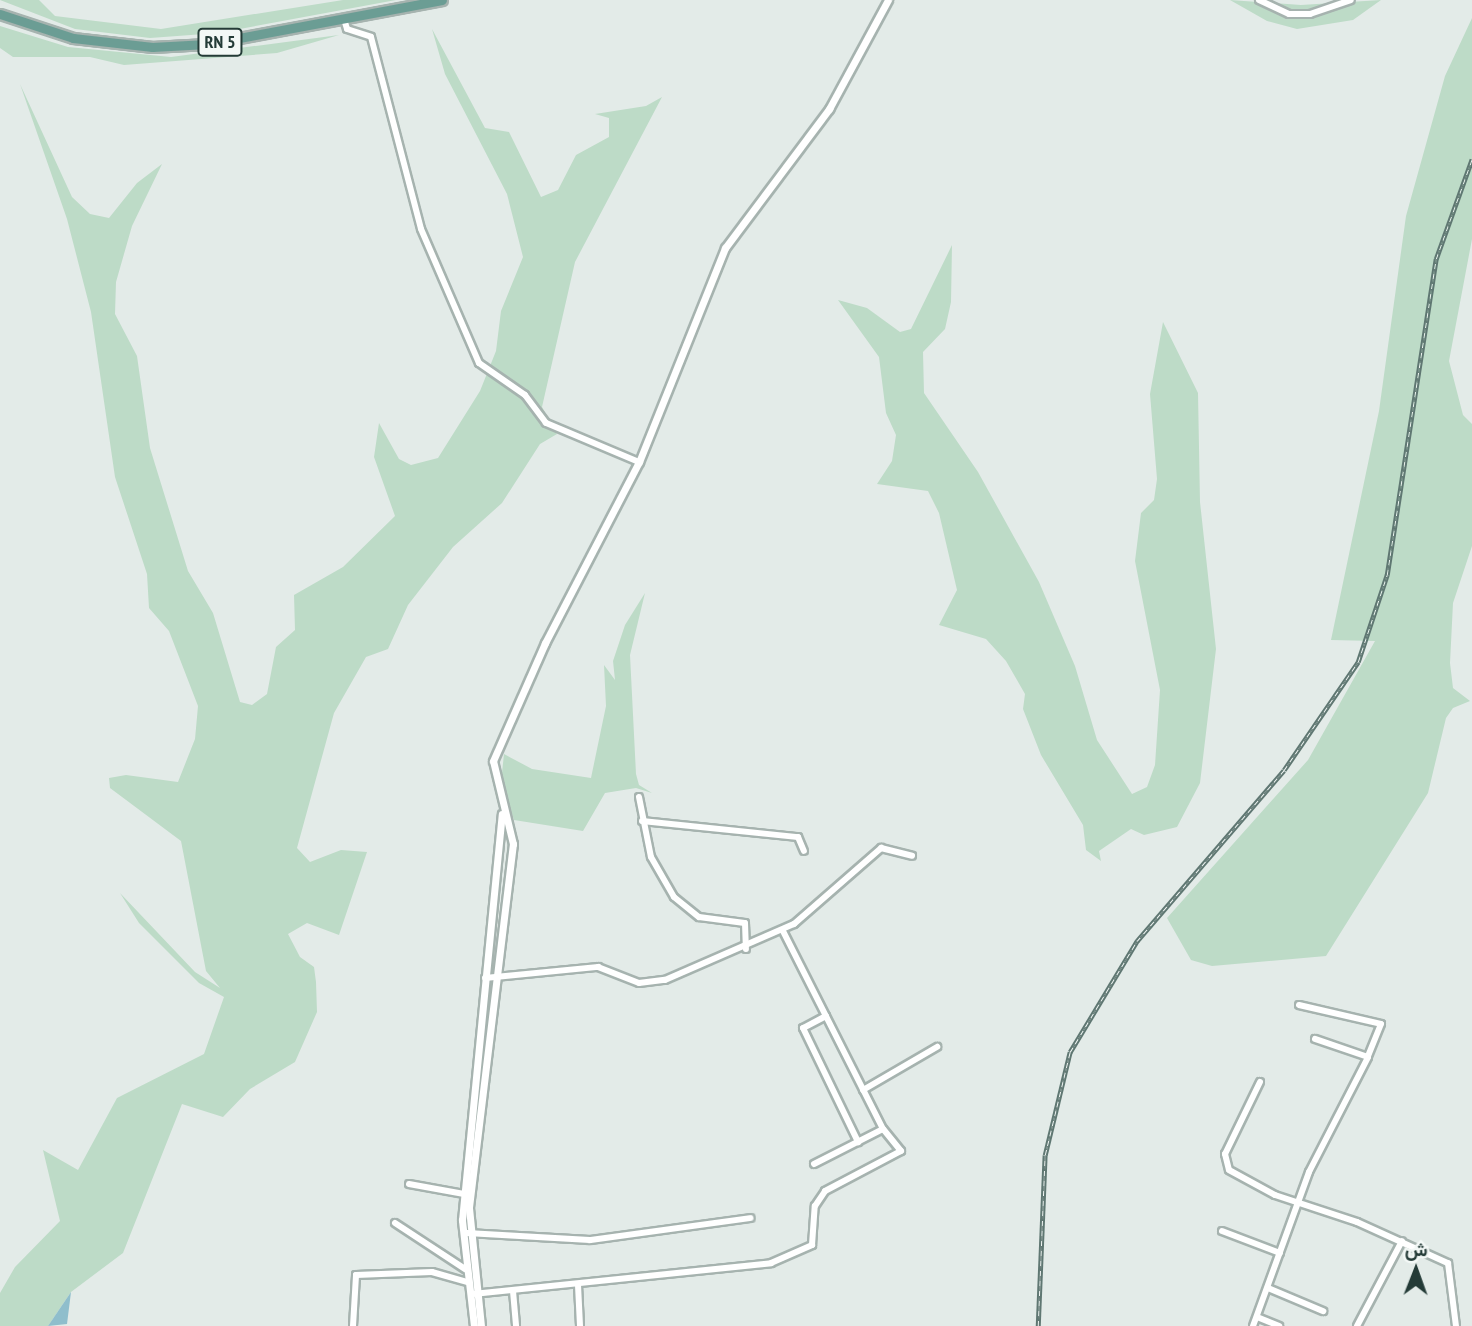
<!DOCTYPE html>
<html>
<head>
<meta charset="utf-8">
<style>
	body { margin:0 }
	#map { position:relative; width:1472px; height:1326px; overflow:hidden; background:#e3ebe8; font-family:"PT Sans Narrow",Vazirmatn,sans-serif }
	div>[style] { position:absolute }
	.green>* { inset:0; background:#bddbc7 }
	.water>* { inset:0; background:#8fbecc }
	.roads { filter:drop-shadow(2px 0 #a6b3af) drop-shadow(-2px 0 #a6b3af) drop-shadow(0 2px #a6b3af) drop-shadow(0 -2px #a6b3af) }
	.minor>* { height:6px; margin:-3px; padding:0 3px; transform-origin:3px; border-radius:3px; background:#fff }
	.tertiary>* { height:7px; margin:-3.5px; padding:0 3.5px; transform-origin:3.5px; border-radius:3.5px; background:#fff }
	.primary>* { height:9px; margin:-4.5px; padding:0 4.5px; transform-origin:4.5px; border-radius:4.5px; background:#6b9d94 }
	.rail>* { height:4.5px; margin-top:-2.25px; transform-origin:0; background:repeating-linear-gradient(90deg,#f3f8f6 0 5px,#5f7772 0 10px); box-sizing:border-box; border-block:2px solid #5f7772 }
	span { translate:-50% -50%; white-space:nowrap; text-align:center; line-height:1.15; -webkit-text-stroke:5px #f3f8f6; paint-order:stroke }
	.shield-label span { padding:2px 5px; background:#f3f8f6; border:2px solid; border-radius:5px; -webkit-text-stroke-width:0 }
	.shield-label { font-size:18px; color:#243b37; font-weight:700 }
	.north { position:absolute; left:1381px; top:1235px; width:70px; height:70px; -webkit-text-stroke:5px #f3f8f6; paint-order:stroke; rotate:1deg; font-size:19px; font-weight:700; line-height:28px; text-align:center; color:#243b37 }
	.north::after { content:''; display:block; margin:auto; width:24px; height:32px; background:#243b37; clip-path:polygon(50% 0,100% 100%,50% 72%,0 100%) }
</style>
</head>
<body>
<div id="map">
	<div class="green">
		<div style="clip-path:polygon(0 0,39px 0,55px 16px,161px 29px,343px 0,396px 0,218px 33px,150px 38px,75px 29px)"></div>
		<div style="clip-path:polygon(1230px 0,1301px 5px,1381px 0,1353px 20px,1297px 29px,1267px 21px)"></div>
		<div style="clip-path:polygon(1472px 18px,1472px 239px,1449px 361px,1463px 415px,1472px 424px,1472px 546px,1453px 603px,1450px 663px,1453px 688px,1470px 701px,1453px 708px,1446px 718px,1428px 793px,1326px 956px,1212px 966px,1191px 960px,1167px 918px,1308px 760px,1375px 641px,1331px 640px,1379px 411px,1406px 216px,1445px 76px)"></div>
		<div style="clip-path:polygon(0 26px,68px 47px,171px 57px,339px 35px,277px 53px,124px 65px,90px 57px,13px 57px,0 48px)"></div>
		<div style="clip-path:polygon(432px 29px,485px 128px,509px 132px,541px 197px,558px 190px,576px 155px,609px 137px,609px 118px,595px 114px,646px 106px,662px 97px,575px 262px,542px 407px,557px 434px,540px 444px,502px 503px,453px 547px,408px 605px,388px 649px,366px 657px,334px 713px,297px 848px,310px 862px,341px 850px,367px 852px,339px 935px,307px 923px,288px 934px,300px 957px,314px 967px,316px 982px,317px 1012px,295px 1062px,250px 1089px,223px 1117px,182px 1104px,123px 1253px,71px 1292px,48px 1326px,0 1326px,0 1293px,15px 1267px,60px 1221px,43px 1150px,78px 1170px,117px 1098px,204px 1054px,224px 997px,199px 983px,139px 923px,120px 893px,195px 972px,220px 988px,206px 971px,181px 841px,110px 788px,109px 778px,126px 775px,178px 782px,195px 739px,198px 706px,169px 631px,149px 608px,147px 574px,115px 477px,91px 312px,67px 219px,20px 84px,72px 197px,90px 214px,109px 218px,137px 183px,162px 164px,132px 226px,116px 282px,115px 314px,137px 356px,150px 448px,188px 571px,213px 613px,240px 702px,252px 705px,267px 694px,276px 647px,295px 630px,294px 595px,343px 567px,395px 516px,374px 457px,379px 423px,399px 459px,411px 465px,438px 458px,480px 391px,496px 351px,501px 311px,523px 257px,507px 194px,445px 74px)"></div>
		<div style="clip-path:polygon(952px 245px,951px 302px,945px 329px,923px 352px,924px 393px,978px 472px,1039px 582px,1075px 666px,1097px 740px,1132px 794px,1147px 787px,1155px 765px,1160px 690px,1135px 561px,1141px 513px,1154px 500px,1157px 479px,1150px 394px,1163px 322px,1198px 393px,1200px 502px,1216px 649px,1200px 783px,1177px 827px,1144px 835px,1131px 829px,1099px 851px,1101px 861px,1086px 850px,1083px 825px,1041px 755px,1023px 709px,1025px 694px,1006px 661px,986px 639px,939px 625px,957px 590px,939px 513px,928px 491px,877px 484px,892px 461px,896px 435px,886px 413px,879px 357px,838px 300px,867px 308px,900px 332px,911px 329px)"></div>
		<div style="clip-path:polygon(645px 593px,630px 655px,636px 774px,639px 785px,652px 793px,636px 788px,605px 793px,583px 831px,514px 820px,501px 782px,504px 754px,532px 769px,591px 778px,606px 706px,604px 665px,615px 680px,613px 661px,625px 625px)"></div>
	</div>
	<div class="water">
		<div style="clip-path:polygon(71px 1292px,67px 1324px,48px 1326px)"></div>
	</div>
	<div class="roads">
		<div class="minor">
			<div style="left:1259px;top:0;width:33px;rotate:25deg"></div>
			<div style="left:1289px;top:14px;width:21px"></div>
			<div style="left:1310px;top:14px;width:43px;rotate:-18.9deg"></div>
			<div style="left:344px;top:19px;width:10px;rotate:73deg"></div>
			<div style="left:347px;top:29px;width:25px;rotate:18deg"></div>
			<div style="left:371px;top:37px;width:198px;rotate:75.4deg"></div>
			<div style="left:421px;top:229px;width:146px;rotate:66.6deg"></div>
			<div style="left:479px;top:363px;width:56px;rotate:34.8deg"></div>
			<div style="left:525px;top:395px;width:35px;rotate:53deg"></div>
			<div style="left:546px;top:423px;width:101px;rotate:22.8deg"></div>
			<div style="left:639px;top:797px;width:61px;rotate:78.7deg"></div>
			<div style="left:651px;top:857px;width:46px;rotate:60.1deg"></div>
			<div style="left:674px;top:897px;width:32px;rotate:39deg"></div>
			<div style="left:699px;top:917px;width:46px;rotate:7.4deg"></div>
			<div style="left:745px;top:923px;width:26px;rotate:88deg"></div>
			<div style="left:642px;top:821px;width:157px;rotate:5.9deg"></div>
			<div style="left:798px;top:837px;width:15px;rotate:67deg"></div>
			<div style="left:485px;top:978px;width:114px;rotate:-5.6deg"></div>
			<div style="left:598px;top:967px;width:44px;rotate:21.3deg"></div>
			<div style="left:639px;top:983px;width:26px;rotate:-7deg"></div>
			<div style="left:665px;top:980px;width:141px;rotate:-23.5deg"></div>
			<div style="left:794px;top:924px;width:116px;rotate:-41.1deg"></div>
			<div style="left:881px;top:848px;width:32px;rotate:14deg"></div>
			<div style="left:1299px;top:1005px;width:84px;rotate:13deg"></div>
			<div style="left:1381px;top:1024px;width:35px;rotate:112deg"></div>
			<div style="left:826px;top:1016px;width:26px;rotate:152deg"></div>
			<div style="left:803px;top:1028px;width:127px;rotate:64.2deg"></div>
			<div style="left:1260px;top:1082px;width:80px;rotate:115.9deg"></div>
			<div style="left:1225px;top:1154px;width:16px;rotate:76deg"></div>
			<div style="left:1229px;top:1170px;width:52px;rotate:28.5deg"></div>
			<div style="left:1275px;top:1195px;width:86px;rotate:18.2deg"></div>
			<div style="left:1357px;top:1222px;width:100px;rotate:24.3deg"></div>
			<div style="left:1448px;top:1263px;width:64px;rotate:82.8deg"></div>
			<div style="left:863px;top:1090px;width:86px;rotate:-30.2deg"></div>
			<div style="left:814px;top:1164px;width:77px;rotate:-26.9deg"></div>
			<div style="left:409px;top:1184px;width:56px;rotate:10.3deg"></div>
			<div style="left:395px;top:1223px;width:84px;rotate:33.3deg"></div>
			<div style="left:1222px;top:1231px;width:62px;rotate:20.8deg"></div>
			<div style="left:467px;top:1233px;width:123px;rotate:3.3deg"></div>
			<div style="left:590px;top:1240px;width:162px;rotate:-7.8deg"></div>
			<div style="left:578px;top:1285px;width:41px;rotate:87.2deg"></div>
			<div style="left:1268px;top:1288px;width:60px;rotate:22.7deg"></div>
			<div style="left:513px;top:1291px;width:35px;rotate:85deg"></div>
			<div style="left:473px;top:1294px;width:300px;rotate:-5.9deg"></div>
			<div style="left:771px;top:1263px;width:45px;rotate:-23.7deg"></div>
			<div style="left:812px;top:1245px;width:39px;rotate:-86deg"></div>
			<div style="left:815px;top:1206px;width:18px;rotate:-56deg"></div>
			<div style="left:825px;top:1191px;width:86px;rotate:-27.8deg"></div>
			<div style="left:901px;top:1151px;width:28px;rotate:-129deg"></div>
			<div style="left:883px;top:1129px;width:222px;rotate:-116.8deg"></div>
			<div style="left:1257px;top:1317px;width:24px;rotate:22deg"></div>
			<div style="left:353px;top:1326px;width:51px;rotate:-86.6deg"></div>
			<div style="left:356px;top:1275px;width:76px;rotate:-2.3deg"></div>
			<div style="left:432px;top:1272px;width:37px;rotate:16deg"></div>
			<div style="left:1253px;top:1326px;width:164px;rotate:-70deg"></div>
			<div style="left:1309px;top:1172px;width:129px;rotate:-62.8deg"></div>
			<div style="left:1368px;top:1057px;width:56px;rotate:-161.2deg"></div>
			<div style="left:1357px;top:1326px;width:96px;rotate:-62.1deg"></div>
		</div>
		<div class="tertiary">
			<div style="left:474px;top:1326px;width:107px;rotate:-96.5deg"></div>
			<div style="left:462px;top:1220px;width:408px;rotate:-84.4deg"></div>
			<div style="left:481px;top:1326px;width:120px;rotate:-95.8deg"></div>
			<div style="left:469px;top:1207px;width:366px;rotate:-83.1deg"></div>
			<div style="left:513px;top:844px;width:85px;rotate:-103.5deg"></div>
			<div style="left:493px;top:761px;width:129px;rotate:-66.2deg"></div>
			<div style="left:545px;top:643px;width:204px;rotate:-62.6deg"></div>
			<div style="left:639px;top:462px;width:231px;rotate:-68.1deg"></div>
			<div style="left:725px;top:248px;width:174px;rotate:-53.2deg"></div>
			<div style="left:829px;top:109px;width:124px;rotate:-61.6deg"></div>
		</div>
		<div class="primary">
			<div style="left:0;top:14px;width:77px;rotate:18.2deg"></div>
			<div style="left:73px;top:38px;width:80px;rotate:6.5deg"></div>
			<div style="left:152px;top:47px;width:55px;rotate:-3.1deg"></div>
			<div style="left:207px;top:44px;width:239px;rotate:-10.6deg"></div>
		</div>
	</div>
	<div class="rail">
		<div style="left:1038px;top:1326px;width:171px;rotate:-87.7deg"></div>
		<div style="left:1045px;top:1155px;width:106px;rotate:-76.4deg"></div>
		<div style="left:1070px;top:1052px;width:130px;rotate:-58.9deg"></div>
		<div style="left:1137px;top:941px;width:225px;rotate:-49.3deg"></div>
		<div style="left:1284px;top:770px;width:131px;rotate:-55.6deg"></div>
		<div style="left:1358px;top:662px;width:92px;rotate:-71.6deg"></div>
		<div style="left:1387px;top:575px;width:320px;rotate:-81.2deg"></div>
		<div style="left:1436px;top:259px;width:106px;rotate:-70.2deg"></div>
	</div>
	<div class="shield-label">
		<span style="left:220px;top:42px">RN 5</span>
	</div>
	<div class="north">ش</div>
</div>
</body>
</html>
